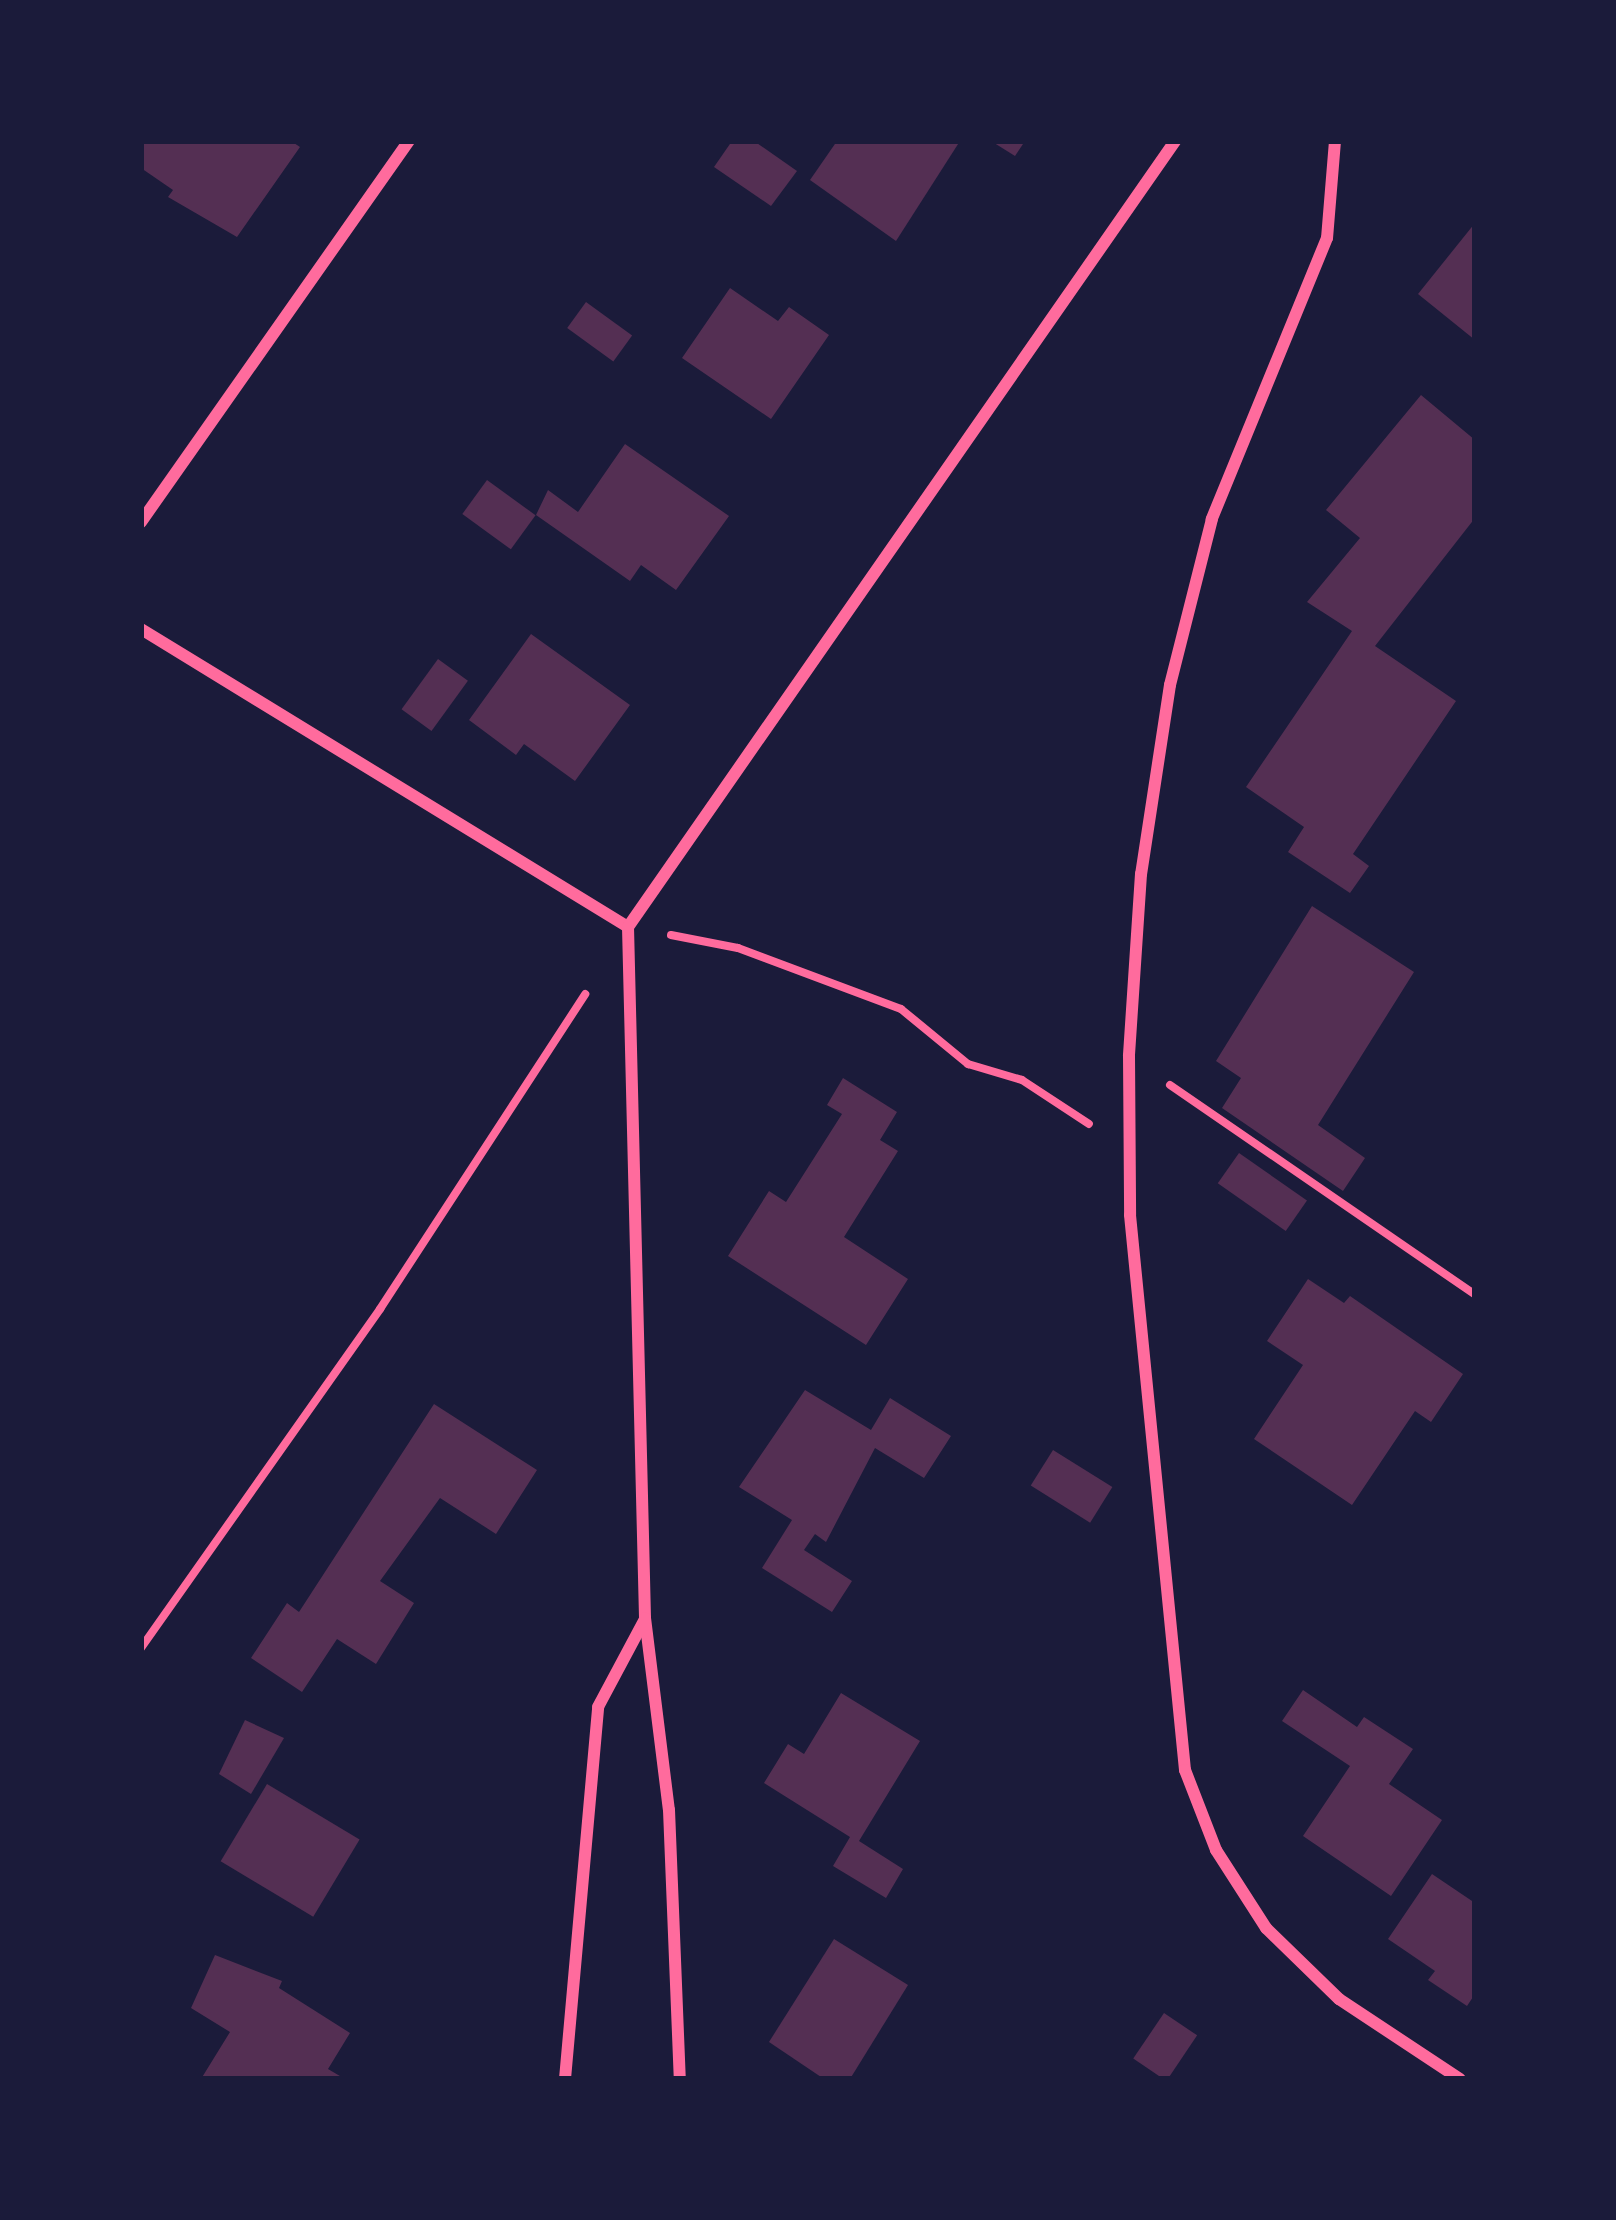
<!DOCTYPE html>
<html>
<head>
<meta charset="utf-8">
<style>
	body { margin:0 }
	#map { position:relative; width:1616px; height:2220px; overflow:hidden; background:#1b1b3a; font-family:"Nunito Sans",sans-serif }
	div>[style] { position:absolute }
	.building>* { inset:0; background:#542f53; transform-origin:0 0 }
	.path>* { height:8px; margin:-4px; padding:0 4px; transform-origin:4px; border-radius:4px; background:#ff6b9d }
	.minor>* { height:12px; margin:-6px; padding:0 6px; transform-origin:6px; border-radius:6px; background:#ff6b9d }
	span { translate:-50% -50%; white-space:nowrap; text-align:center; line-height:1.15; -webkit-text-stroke:12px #1b1b3a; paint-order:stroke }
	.frame { position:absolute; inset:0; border:144px solid #1b1b3a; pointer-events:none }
</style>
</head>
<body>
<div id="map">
	<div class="building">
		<div style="clip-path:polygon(141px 141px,291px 141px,300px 147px,237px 237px,168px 197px,173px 190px,141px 168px)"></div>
		<div style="clip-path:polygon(732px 141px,754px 141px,797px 171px,771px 206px,714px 167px)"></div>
		<div style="clip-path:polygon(837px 141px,960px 141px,896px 241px,810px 180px)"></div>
		<div style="clip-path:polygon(991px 141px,1025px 141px,1015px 156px)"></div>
		<div style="clip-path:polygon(1475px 223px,1475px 340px,1418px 294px)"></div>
		<div style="clip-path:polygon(730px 288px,778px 321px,789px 307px,829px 335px,771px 419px,682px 358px)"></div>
		<div style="left:586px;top:302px;width:57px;height:32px;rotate:36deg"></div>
		<div style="clip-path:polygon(1421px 395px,1475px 440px,1475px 518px,1375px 646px,1456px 701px,1353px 854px,1369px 866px,1350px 893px,1288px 852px,1304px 827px,1246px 787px,1352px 631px,1307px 602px,1360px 538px,1326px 510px)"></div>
		<div style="clip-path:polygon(625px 444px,729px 516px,676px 590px,641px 565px,630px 581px,536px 515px,548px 490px,578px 512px)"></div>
		<div style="left:487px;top:480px;width:60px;height:42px;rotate:36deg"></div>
		<div style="clip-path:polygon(531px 634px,630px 705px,575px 781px,524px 744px,516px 755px,469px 720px)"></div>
		<div style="left:438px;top:659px;width:37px;height:62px;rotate:36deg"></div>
		<div style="clip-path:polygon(1312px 906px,1414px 972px,1318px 1125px,1365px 1158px,1343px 1191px,1222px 1108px,1241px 1078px,1216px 1061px)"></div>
		<div style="clip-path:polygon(843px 1078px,897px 1112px,880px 1140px,898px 1151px,844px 1237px,908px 1279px,866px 1345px,728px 1256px,769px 1191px,786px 1202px,842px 1114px,827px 1105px)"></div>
		<div style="left:1239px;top:1153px;width:83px;height:37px;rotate:35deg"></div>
		<div style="clip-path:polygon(1308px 1279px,1344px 1303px,1350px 1296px,1463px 1374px,1431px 1422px,1415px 1411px,1352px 1505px,1254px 1439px,1303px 1365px,1267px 1341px)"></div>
		<div style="clip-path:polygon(805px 1390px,871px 1430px,890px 1398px,951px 1436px,924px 1478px,875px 1448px,826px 1542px,815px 1534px,804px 1550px,852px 1581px,832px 1612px,762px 1568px,792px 1520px,739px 1487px)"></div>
		<div style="clip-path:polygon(434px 1404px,537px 1470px,496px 1534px,440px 1498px,380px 1581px,414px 1603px,376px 1664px,337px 1639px,302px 1692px,251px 1658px,287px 1603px,299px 1612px)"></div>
		<div style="left:1053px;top:1450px;width:70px;height:42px;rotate:32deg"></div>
		<div style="clip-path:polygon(1303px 1690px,1357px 1727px,1364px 1717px,1413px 1749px,1389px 1784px,1442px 1820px,1391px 1896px,1303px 1836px,1350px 1766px,1282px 1721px)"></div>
		<div style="clip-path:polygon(841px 1693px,920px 1741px,859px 1841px,903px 1869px,886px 1898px,833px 1866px,850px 1837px,764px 1783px,788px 1744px,804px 1754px)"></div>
		<div style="clip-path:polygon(245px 1720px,284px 1738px,251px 1794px,219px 1774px)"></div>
		<div style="left:267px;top:1784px;width:108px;height:90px;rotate:31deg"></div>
		<div style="clip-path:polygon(1432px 1874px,1475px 1903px,1475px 1994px,1467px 2006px,1428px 1980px,1435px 1971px,1388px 1939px)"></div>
		<div style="clip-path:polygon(834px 1939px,908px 1985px,850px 2079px,824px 2079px,769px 2042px)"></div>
		<div style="clip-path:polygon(215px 1955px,282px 1981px,279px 1988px,350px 2033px,328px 2069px,345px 2079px,201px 2079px,230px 2032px,191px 2008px)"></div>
		<div style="left:1164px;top:2013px;width:40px;height:55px;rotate:34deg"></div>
	</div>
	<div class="path">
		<div style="left:671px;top:935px;width:68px;rotate:11deg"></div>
		<div style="left:738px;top:948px;width:174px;rotate:20.5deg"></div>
		<div style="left:901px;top:1009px;width:87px;rotate:39.4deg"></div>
		<div style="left:968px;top:1064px;width:56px;rotate:16.5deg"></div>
		<div style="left:1022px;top:1080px;width:80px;rotate:33.3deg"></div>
		<div style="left:1170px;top:1085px;width:370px;rotate:34.5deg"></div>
		<div style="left:141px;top:1648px;width:415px;rotate:-54.8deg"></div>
		<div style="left:380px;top:1309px;width:376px;rotate:-56.9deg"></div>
	</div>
	<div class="minor">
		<div style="left:1335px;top:141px;width:97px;rotate:94.7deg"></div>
		<div style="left:1327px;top:238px;width:304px;rotate:112.3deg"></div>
		<div style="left:1212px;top:519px;width:171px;rotate:104.2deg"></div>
		<div style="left:1170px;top:685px;width:191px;rotate:98.7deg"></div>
		<div style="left:1141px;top:874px;width:182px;rotate:93.8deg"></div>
		<div style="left:1129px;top:1056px;width:159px;rotate:89.6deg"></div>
		<div style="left:1130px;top:1215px;width:558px;rotate:84.34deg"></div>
		<div style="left:1185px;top:1770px;width:86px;rotate:68.8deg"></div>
		<div style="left:1216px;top:1850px;width:93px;rotate:57.3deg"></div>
		<div style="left:1266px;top:1928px;width:102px;rotate:44.2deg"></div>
		<div style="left:1339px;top:1999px;width:145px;rotate:33.5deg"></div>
		<div style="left:141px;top:522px;width:466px;rotate:-54.9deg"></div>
		<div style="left:141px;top:629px;width:571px;rotate:31.46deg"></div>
		<div style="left:628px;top:927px;width:691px;rotate:88.59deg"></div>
		<div style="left:645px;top:1618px;width:193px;rotate:82.9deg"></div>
		<div style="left:669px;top:1810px;width:269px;rotate:87.7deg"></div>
		<div style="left:628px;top:927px;width:958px;rotate:-55.16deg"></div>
		<div style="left:565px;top:2079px;width:373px;rotate:-84.9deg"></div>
		<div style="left:598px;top:1707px;width:100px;rotate:-61.9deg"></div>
	</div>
	<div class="frame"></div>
</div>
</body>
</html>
